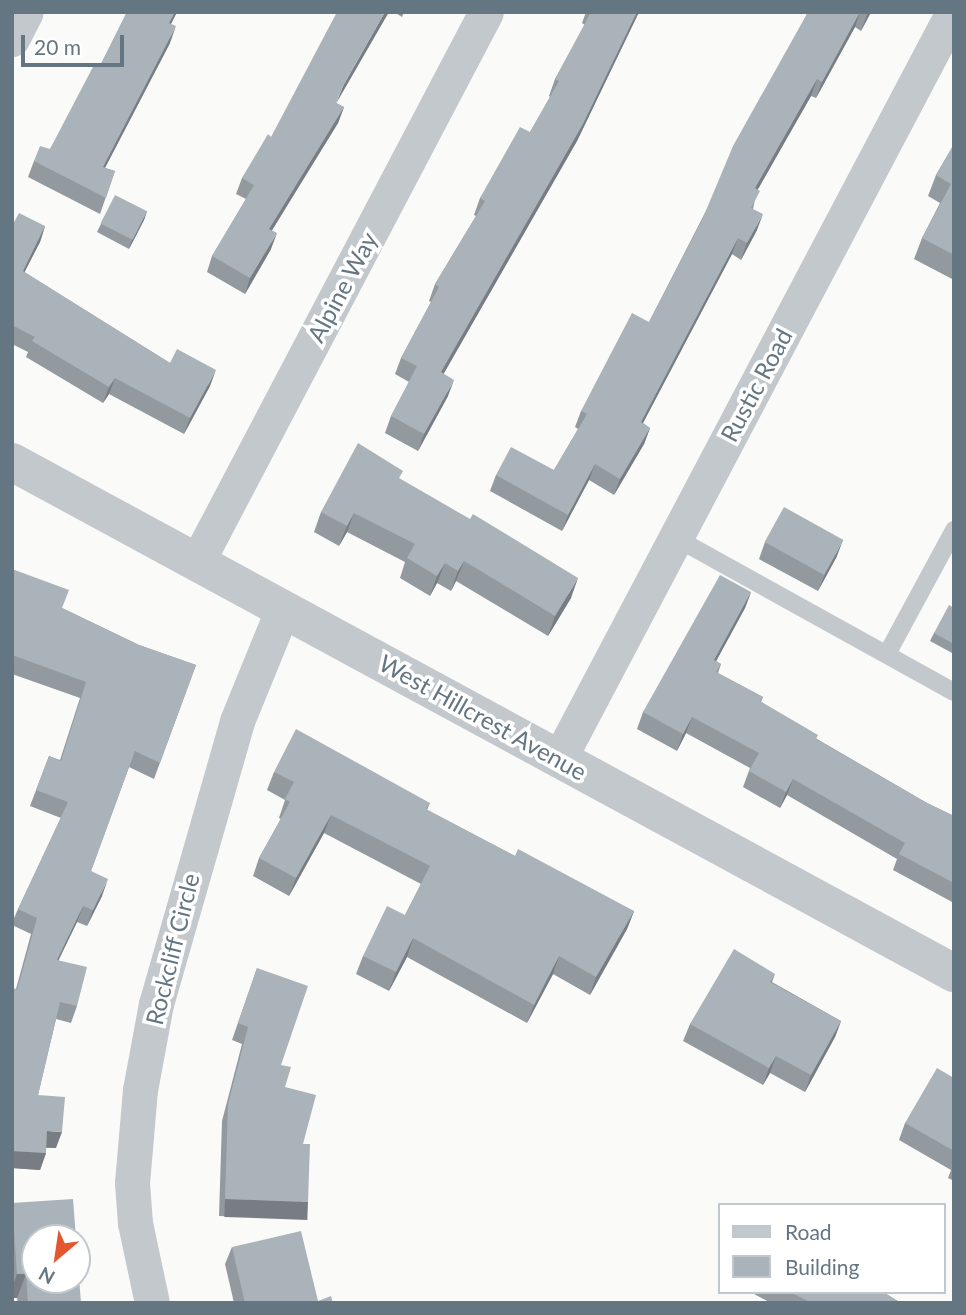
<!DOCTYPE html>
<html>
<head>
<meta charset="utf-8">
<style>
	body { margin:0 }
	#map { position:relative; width:966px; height:1315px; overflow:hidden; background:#fafaf8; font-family:Lato,sans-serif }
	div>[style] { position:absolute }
	.service>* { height:18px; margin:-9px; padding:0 9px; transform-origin:9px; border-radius:9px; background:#c3c8cc }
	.minor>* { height:35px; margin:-17.5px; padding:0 17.5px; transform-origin:17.5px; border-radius:17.5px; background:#c3c8cc }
	.tertiary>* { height:38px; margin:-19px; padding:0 19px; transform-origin:19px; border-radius:19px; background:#c3c8cc }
	.wall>* { inset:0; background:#929a9f }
	.shaded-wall>* { inset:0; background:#777d82; transform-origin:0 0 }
	.building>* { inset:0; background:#aab3b9; transform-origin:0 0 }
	span { translate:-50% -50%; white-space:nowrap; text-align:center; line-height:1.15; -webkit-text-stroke:7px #fff; paint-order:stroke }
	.street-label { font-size:24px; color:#657683 }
	.frame { position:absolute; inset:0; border:14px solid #657683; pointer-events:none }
	.legend { position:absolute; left:718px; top:1203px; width:228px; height:91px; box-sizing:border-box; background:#fff; border:2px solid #c1c8cd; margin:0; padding:9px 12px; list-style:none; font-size:21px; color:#657683 }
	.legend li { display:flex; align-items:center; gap:14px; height:35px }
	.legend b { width:35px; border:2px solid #c1c8cd }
	.north { position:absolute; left:21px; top:1224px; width:70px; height:70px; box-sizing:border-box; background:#fff; border:2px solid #c1c8cd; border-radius:50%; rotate:209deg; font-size:19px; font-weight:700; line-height:28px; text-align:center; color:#657683 }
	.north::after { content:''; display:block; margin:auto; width:24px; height:32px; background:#e4572e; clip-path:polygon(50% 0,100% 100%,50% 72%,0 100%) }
	.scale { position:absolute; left:21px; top:35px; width:103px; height:32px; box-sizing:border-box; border:4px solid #657683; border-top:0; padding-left:9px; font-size:21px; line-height:24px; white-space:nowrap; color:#657683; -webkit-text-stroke:5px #fff; paint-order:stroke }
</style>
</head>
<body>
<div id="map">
	<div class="service">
		<div style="left:676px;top:538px;width:318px;rotate:29deg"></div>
		<div style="left:887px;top:654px;width:141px;rotate:-61.6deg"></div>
	</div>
	<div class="minor">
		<div style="left:12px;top:39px;width:30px;rotate:-63deg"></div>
		<div style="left:197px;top:562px;width:621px;rotate:-62.28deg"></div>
		<div style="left:559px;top:759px;width:845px;rotate:-62.19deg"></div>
		<div style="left:152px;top:1303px;width:82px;rotate:-102deg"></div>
		<div style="left:135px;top:1223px;width:40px;rotate:-94.3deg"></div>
		<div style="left:132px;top:1183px;width:93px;rotate:-85.1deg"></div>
		<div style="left:140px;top:1090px;width:87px;rotate:-79.5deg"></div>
		<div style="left:156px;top:1004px;width:294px;rotate:-74deg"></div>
		<div style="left:237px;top:721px;width:122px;rotate:-67.8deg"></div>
	</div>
	<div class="tertiary">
		<div style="left:12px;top:462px;width:1072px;rotate:28.48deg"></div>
	</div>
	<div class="wall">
		<div style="clip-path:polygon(127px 12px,177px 12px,171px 24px,170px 43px,105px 168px,115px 171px,100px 214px,28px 177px,34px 161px,50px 149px,100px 66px)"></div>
		<div style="clip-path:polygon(394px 12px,404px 12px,402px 17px)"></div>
		<div style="clip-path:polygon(586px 12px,639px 12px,577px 141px,443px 374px,448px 396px,418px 451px,385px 433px,391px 416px,409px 382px,395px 374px,401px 358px,431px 302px,429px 301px,435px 284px,476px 216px,474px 215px,480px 198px,530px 132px,550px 97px,549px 96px,555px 79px,585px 25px,582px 23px)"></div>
		<div style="clip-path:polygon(808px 12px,871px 12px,861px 31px,855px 27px,816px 98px,811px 96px,757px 190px,753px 209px,757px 230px,741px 260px,732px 254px,643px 423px,650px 428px,644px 444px,614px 495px,589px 480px,562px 531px,490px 491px,496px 475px,554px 470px,578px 429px,575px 427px,581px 411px,649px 322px)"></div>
		<div style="clip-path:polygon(337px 102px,336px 103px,344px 107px,338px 123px,272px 230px,271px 249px,245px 294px,207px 272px,212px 256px,246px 199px,236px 194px,242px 178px,271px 137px)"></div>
		<div style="clip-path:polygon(954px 144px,954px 280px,914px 259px,922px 238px,940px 203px,928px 196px,936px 175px)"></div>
		<div style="clip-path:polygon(147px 211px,144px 220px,129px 249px,97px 232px,101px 224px)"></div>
		<div style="clip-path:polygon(12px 226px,45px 226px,40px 242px,24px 272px,170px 363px,210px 386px,184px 434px,109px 394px,103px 403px,26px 357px,28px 352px,12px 344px)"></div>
		<div style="clip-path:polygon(400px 479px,571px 598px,548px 636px,456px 581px,451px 591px,437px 583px,430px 596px,400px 578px,405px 562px,347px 532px,339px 546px,314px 532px,321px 512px)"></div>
		<div style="clip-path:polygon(765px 542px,837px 556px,818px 591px,759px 559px)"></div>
		<div style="clip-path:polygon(12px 569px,62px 608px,139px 645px,196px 665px,154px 779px,129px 767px,91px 871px,102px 896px,87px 926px,77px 922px,58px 960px,77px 1006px,71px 1023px,56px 1019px,38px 1095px,56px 1148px,46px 1148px,46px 1153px,40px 1170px,12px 1168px,12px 988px,16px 989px,31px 934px,12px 925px,12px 923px,18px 909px,61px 818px,30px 806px,49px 756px,60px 760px,80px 698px,12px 674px)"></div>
		<div style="clip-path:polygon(751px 592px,745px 608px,716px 661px,721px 664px,718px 673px,763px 697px,761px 702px,817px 739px,927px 803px,954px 816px,954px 903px,893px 870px,897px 859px,787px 795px,780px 808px,743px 787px,750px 768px,686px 733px,677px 751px,637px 729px,643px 712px)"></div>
		<div style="clip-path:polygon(954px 608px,954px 654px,930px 641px,934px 633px)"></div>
		<div style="clip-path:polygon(274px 772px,430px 803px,427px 810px,515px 856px,634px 911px,627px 929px,590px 995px,553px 974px,527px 1023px,407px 957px,389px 991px,356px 974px,363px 956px,405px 915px,421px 884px,324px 833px,289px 896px,253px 876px,259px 858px,281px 819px,279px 818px,285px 800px,267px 790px)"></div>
		<div style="clip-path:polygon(257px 968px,285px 1087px,303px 1144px,302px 1219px,219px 1216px,222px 1121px,242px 1044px,232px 1040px)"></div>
		<div style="clip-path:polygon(775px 974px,772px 982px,841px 1021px,835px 1037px,805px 1092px,770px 1073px,763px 1085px,683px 1041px,690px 1024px)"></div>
		<div style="clip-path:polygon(954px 1078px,954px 1181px,948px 1178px,951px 1170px,899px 1140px,905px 1123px)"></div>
		<div style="clip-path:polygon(12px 1203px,81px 1303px,18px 1303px,17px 1298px,12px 1298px)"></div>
		<div style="clip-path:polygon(232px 1247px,318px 1301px,333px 1303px,234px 1303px,225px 1264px)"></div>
		<div style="clip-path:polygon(755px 1292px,883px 1292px,901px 1303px,771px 1303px,754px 1294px)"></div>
	</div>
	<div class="shaded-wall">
		<div style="clip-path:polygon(175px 12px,177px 12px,163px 39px,169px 23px)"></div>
		<div style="clip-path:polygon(385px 12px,389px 12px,337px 102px,330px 119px,343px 86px)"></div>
		<div style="clip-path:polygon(637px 12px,639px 12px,577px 141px,435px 389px,441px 372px)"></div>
		<div style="clip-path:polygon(860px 12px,855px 27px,816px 98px,822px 82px)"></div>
		<div style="clip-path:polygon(869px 12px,871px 12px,861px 31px,867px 15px)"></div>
		<div style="clip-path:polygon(176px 26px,170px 43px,97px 183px,103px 167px)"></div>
		<div style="clip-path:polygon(817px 79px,811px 96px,749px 205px,755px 188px)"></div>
		<div style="clip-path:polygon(344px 107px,338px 123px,263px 245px,269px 229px)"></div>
		<div style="clip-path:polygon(147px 211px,144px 220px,129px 249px,132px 240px)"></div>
		<div style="clip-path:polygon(763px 214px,757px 230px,741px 260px,747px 243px)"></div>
		<div style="clip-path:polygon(45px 226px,40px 242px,17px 287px,23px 271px)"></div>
		<div style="clip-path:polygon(277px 233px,271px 249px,245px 294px,250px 278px)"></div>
		<div style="clip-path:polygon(738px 238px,732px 254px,635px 438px,641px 422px)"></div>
		<div style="clip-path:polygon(216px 370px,210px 386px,184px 434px,190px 418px)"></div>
		<div style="clip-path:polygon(115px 378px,109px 394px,103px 403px,109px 387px)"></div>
		<div style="clip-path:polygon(454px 380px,448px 396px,418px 451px,424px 434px)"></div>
		<div style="clip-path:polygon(650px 428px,644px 444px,614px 495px,620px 479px)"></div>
		<div style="clip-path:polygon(595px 464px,589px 480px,562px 531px,568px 515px)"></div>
		<div style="clip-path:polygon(354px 513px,347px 532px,339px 546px,347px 526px)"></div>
		<div style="clip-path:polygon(843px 540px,837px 556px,818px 591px,825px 574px)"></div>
		<div style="clip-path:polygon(464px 561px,456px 581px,451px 591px,458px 571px)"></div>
		<div style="clip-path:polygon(445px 563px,437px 583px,430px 596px,437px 576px)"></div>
		<div style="clip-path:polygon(578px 578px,571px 598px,548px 636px,555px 616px)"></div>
		<div style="clip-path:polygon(751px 592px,745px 608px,708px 676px,714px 660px)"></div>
		<div style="clip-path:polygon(692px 717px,686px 733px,677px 751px,683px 734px)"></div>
		<div style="clip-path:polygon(793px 779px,787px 795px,780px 808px,786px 792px)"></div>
		<div style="clip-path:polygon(331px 815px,324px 833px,289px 896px,296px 878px)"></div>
		<div style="clip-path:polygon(108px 879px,102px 896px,87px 926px,93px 910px)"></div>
		<div style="clip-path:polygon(83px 906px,77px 922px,51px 976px,57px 960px)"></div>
		<div style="clip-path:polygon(634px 911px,627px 929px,590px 995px,596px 977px)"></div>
		<div style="clip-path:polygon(413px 938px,407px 957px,389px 991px,396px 972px)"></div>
		<div style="clip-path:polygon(559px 956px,553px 974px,527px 1023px,534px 1005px)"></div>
		<div style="clip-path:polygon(841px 1021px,835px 1037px,805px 1092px,811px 1075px)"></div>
		<div style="clip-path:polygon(776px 1056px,770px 1073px,763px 1085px,769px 1068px)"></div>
		<div style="clip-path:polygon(47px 1131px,62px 1132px,56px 1148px,41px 1147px)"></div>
		<div style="clip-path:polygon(12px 1151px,46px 1153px,40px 1170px,12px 1168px)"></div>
		<div style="left:225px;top:1199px;width:83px;height:18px;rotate:2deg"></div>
		<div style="clip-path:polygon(17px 1274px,26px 1274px,17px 1298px,12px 1298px,12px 1288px)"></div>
	</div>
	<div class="building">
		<div style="clip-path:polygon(127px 12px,175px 12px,169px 23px,176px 26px,103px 167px,115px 171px,106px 198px,34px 161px,40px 146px,50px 149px,95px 63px,100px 66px)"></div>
		<div style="clip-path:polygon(337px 12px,385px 12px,343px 86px,336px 103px,344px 107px,269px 229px,277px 233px,250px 278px,212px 256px,254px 185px,242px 178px,268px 134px,271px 137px)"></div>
		<div style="clip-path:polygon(591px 12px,637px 12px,583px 124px,441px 372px,454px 380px,424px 434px,391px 416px,417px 366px,401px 358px,439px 287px,435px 284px,485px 201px,480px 198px,520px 127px,530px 132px,559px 81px,555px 79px)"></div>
		<div style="clip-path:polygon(808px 12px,860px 12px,822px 82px,817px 79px,755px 188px,760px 191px,751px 208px,763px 214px,747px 243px,738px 238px,641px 422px,650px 428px,620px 479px,595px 464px,568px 515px,496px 475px,511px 447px,554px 470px,587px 414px,581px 411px,632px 313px,649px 322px,702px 220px,733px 146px)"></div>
		<div style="clip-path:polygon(954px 144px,954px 255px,922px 238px,951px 184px,936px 175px)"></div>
		<div style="left:115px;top:195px;width:36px;height:32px;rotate:27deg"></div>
		<div style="clip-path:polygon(19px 213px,45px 226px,23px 271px,170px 363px,177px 349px,216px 370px,190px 418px,115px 378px,109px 387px,32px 341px,35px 337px,12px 325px,12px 226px)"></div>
		<div style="clip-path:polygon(358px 443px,403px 471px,399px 478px,470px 519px,473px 514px,578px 578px,555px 616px,464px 561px,458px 571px,445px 563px,437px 576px,407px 558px,415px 544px,354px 513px,347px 526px,321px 512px)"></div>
		<div style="left:784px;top:507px;width:68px;height:40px;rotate:29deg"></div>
		<div style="clip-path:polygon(12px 569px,69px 590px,62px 608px,139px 645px,196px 665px,160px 763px,135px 751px,91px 871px,108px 879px,93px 910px,83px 906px,57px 960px,87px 967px,77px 1006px,60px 1002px,38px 1095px,65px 1097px,62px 1132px,47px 1131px,46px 1153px,12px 1151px,12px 988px,17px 990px,37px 918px,18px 909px,68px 802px,36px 790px,49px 756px,61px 761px,86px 682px,12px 655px)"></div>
		<div style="clip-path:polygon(720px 575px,751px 592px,714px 660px,721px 664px,716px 672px,763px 697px,760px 701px,818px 735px,816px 739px,927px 803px,954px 816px,954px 883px,899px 854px,905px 843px,793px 779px,786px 792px,749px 771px,759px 753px,692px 717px,683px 734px,643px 712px)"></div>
		<div style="clip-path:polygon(949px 605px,954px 608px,954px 644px,934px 633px)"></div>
		<div style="clip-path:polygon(296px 729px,430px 803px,426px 809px,515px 856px,518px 849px,634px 911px,596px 977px,559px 956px,534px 1005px,413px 938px,396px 972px,363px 956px,387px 906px,405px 915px,430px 866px,331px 815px,296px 878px,259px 858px,290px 802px,285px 799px,294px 782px,274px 772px)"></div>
		<div style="clip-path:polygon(734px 949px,775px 974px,770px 982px,841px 1021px,811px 1075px,776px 1056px,769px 1068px,690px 1024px)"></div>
		<div style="clip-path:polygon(257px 968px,308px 986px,281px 1065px,291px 1067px,285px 1087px,316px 1095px,303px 1144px,310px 1144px,308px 1202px,225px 1199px,228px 1104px,248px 1027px,238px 1023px)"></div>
		<div style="clip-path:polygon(937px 1068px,954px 1078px,954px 1151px,905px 1123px)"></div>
		<div style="clip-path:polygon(73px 1199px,76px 1238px,35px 1238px,35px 1280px,77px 1280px,77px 1253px,81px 1303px,28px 1303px,26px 1274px,17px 1274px,12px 1203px)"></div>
		<div style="clip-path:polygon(301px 1231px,318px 1301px,331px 1296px,333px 1303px,245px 1303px,232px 1247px)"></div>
		<div style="clip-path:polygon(790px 1292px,883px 1292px,901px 1303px,812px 1303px)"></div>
	</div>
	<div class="street-label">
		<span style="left:342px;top:287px;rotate:-62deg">Alpine Way</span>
		<span style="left:756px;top:385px;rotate:-62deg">Rustic Road</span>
		<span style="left:483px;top:717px;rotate:29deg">West Hillcrest Avenue</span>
		<span style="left:172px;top:949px;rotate:-76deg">Rockcliff Circle</span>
	</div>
	<div class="frame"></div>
	<ul class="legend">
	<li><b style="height:9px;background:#c3c8cc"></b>Road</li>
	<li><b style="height:19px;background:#aab3b9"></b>Building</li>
	</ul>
	<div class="north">N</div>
	<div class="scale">20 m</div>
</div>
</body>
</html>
